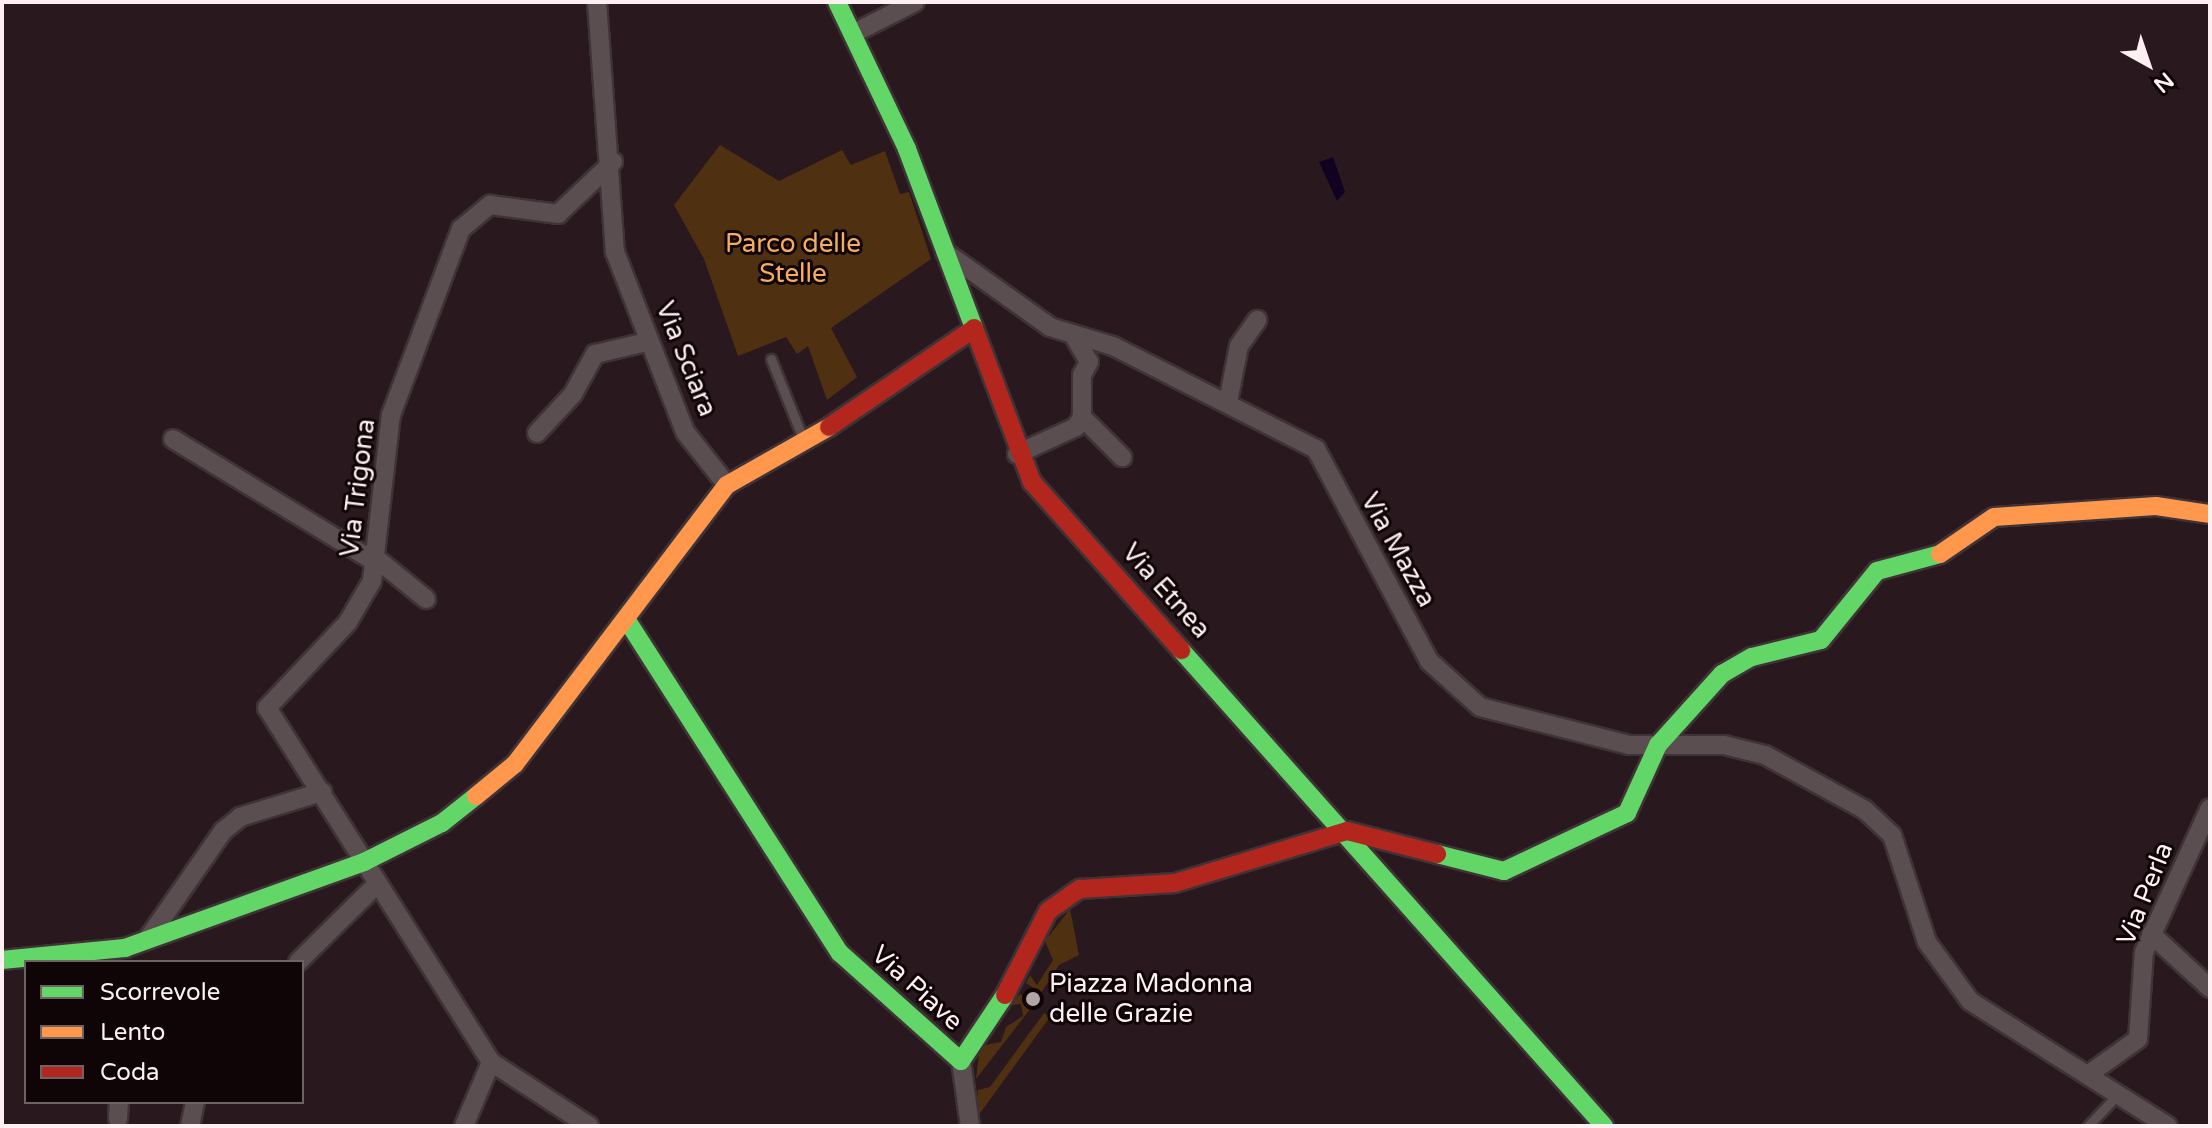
<!DOCTYPE html>
<html>
<head>
<meta charset="utf-8">
<style>
	body { margin:0 }
	#map { position:relative; width:2212px; height:1128px; overflow:hidden; background:#29181d; font-family:"Varela Round",sans-serif }
	div>[style] { position:absolute }
	.green>* { inset:0; background:#4f3111 }
	.water>* { inset:0; background:#120222 }
	.roads { filter:drop-shadow(2px 0 #3e3336) drop-shadow(-2px 0 #3e3336) drop-shadow(0 2px #3e3336) drop-shadow(0 -2px #3e3336) }
	.lane>* { height:9px; margin:-4.5px; padding:0 4.5px; transform-origin:4.5px; border-radius:4.5px; background:#5b4e50 }
	.street>* { height:18px; margin:-9px; padding:0 9px; transform-origin:9px; border-radius:9px; background:#5b4e50 }
	.fast>* { height:18px; margin:-9px; padding:0 9px; transform-origin:9px; border-radius:9px; background:#63d668 }
	.slow>* { height:18px; margin:-9px; padding:0 9px; transform-origin:9px; border-radius:9px; background:#ff974d }
	.jam>* { height:18px; margin:-9px; padding:0 9px; transform-origin:9px; border-radius:9px; background:#b3261e }
	.dots>* { width:22px; height:22px; translate:-50% -50%; box-sizing:border-box; border:4px solid #0f0406; border-radius:50% }
	span { translate:-50% -50%; white-space:nowrap; text-align:center; line-height:1.15; -webkit-text-stroke:6px #0f0406; paint-order:stroke }
	.park-label { font-size:26px; color:#f6ad5d }
	.street-label { font-size:26px; color:#fdeff2 }
	.poi-label { font-size:26px; color:#fdeff2 }
	.left { translate:0 -50%; text-align:left }
	.frame { position:absolute; inset:0; border:4px solid #fdeff2; pointer-events:none }
	.legend { position:absolute; left:24px; top:960px; width:280px; height:144px; box-sizing:border-box; background:#0f0406; border:2px solid #6e6264; margin:0; padding:10px 14px; list-style:none; font-size:24px; color:#fdeff2 }
	.legend li { display:flex; align-items:center; gap:16px; height:40px }
	.legend b { width:40px; border:2px solid #6e6264 }
	.north { position:absolute; left:2108px; top:24px; width:80px; height:80px; -webkit-text-stroke:6px #0f0406; paint-order:stroke; rotate:140deg; font-size:22px; font-weight:700; line-height:32px; text-align:center; color:#fdeff2 }
	.north::after { content:''; display:block; margin:auto; width:28px; height:36px; background:#fdeff2; clip-path:polygon(50% 0,100% 100%,50% 72%,0 100%) }
</style>
</head>
<body>
<div id="map">
	<div class="green">
		<div style="clip-path:polygon(720px 145px,779px 181px,842px 150px,851px 165px,885px 151px,900px 194px,909px 192px,931px 259px,831px 328px,857px 377px,827px 400px,808px 346px,797px 354px,786px 337px,738px 356px,704px 259px,674px 205px)"></div>
		<div style="clip-path:polygon(1070px 909px,1079px 955px,1059px 965px,1041px 993px,1026px 983px,1030px 975px,1037px 985px,1053px 960px,1045px 941px)"></div>
		<div style="clip-path:polygon(1020px 994px,1034px 1004px,976px 1079px,980px 1046px,1001px 1042px,1006px 1027px,1023px 1016px,1021px 1004px,1011px 1005px)"></div>
		<div style="clip-path:polygon(1044px 1013px,1050px 1017px,975px 1120px,978px 1090px,990px 1087px)"></div>
	</div>
	<div class="water">
		<div style="clip-path:polygon(1333px 157px,1345px 192px,1337px 201px,1319px 162px)"></div>
	</div>
	<div class="roads">
		<div class="lane">
			<div style="left:771px;top:359px;width:88px;rotate:68.1deg"></div>
			<div style="left:2088px;top:1126px;width:45px;rotate:-46.8deg"></div>
		</div>
		<div class="street">
			<div style="left:597px;top:2px;width:251px;rotate:85.9deg"></div>
			<div style="left:615px;top:252px;width:193px;rotate:68.7deg"></div>
			<div style="left:685px;top:432px;width:68px;rotate:51.6deg"></div>
			<div style="left:854px;top:33px;width:68px;rotate:-26.9deg"></div>
			<div style="left:945px;top:252px;width:129px;rotate:35.5deg"></div>
			<div style="left:1050px;top:327px;width:66px;rotate:16.8deg"></div>
			<div style="left:1113px;top:346px;width:228px;rotate:26.9deg"></div>
			<div style="left:1316px;top:449px;width:240px;rotate:61.9deg"></div>
			<div style="left:1429px;top:661px;width:69px;rotate:42deg"></div>
			<div style="left:1480px;top:707px;width:154px;rotate:14.3deg"></div>
			<div style="left:1629px;top:745px;width:95px"></div>
			<div style="left:1724px;top:745px;width:42px;rotate:13.7deg"></div>
			<div style="left:1765px;top:755px;width:114px;rotate:28.8deg"></div>
			<div style="left:1865px;top:810px;width:37px;rotate:43deg"></div>
			<div style="left:1892px;top:835px;width:113px;rotate:71.9deg"></div>
			<div style="left:1927px;top:942px;width:73px;rotate:53.9deg"></div>
			<div style="left:1970px;top:1001px;width:234px;rotate:32.3deg"></div>
			<div style="left:1228px;top:402px;width:57px;rotate:-78.9deg"></div>
			<div style="left:1239px;top:346px;width:32px;rotate:-55deg"></div>
			<div style="left:1082px;top:417px;width:57px;rotate:45deg"></div>
			<div style="left:537px;top:433px;width:53px;rotate:-47.3deg"></div>
			<div style="left:573px;top:394px;width:46px;rotate:-61.2deg"></div>
			<div style="left:595px;top:354px;width:53px;rotate:-13deg"></div>
			<div style="left:173px;top:439px;width:239px;rotate:31.3deg"></div>
			<div style="left:1017px;top:454px;width:65px;rotate:-24.6deg"></div>
			<div style="left:1076px;top:427px;width:12px;rotate:-59deg"></div>
			<div style="left:1082px;top:417px;width:42px;rotate:-90deg"></div>
			<div style="left:1082px;top:375px;width:15px;rotate:-62deg"></div>
			<div style="left:1089px;top:362px;width:32px;rotate:-120deg"></div>
			<div style="left:378px;top:560px;width:62px;rotate:39.1deg"></div>
			<div style="left:2151px;top:934px;width:80px;rotate:42.5deg"></div>
			<div style="left:147px;top:940px;width:133px;rotate:-55.1deg"></div>
			<div style="left:223px;top:831px;width:22px;rotate:-39deg"></div>
			<div style="left:240px;top:817px;width:86px;rotate:-17deg"></div>
			<div style="left:298px;top:962px;width:108px;rotate:-44.6deg"></div>
			<div style="left:961px;top:1061px;width:66px;rotate:82.1deg"></div>
			<div style="left:491px;top:1062px;width:117px;rotate:33.1deg"></div>
			<div style="left:2089px;top:1074px;width:60px;rotate:-35.5deg"></div>
			<div style="left:2138px;top:1039px;width:87px;rotate:-86.1deg"></div>
			<div style="left:2144px;top:952px;width:158px;rotate:-65.4deg"></div>
			<div style="left:118px;top:1119px;width:17px;rotate:-87deg"></div>
			<div style="left:190px;top:1126px;width:25px;rotate:-78deg"></div>
			<div style="left:464px;top:1126px;width:69px;rotate:-67.1deg"></div>
			<div style="left:491px;top:1062px;width:419px;rotate:-122.3deg"></div>
			<div style="left:267px;top:708px;width:118px;rotate:-46.7deg"></div>
			<div style="left:348px;top:622px;width:48px;rotate:-59.7deg"></div>
			<div style="left:372px;top:581px;width:167px;rotate:-83.5deg"></div>
			<div style="left:391px;top:415px;width:199px;rotate:-69.4deg"></div>
			<div style="left:461px;top:229px;width:38px;rotate:-40deg"></div>
			<div style="left:490px;top:205px;width:69px;rotate:7.5deg"></div>
			<div style="left:558px;top:214px;width:76px;rotate:-43.4deg"></div>
		</div>
		<div class="fast">
			<div style="left:837px;top:2px;width:163px;rotate:64.5deg"></div>
			<div style="left:907px;top:149px;width:191px;rotate:69.5deg"></div>
			<div style="left:628px;top:622px;width:393px;rotate:57.4deg"></div>
			<div style="left:840px;top:953px;width:162px;rotate:41.8deg"></div>
			<div style="left:961px;top:1061px;width:79px;rotate:-56.3deg"></div>
			<div style="left:1181px;top:650px;width:637px;rotate:48.37deg"></div>
			<div style="left:1437px;top:854px;width:69px;rotate:14.2deg"></div>
			<div style="left:1504px;top:871px;width:136px;rotate:-25.2deg"></div>
			<div style="left:1627px;top:813px;width:75px;rotate:-65.5deg"></div>
			<div style="left:1658px;top:745px;width:96px;rotate:-48deg"></div>
			<div style="left:1722px;top:674px;width:34px;rotate:-30deg"></div>
			<div style="left:1752px;top:657px;width:71px;rotate:-13.8deg"></div>
			<div style="left:1821px;top:640px;width:89px;rotate:-50.9deg"></div>
			<div style="left:1877px;top:571px;width:65px;rotate:-15.1deg"></div>
			<div style="left:2px;top:960px;width:124px;rotate:-5.6deg"></div>
			<div style="left:125px;top:948px;width:254px;rotate:-19.8deg"></div>
			<div style="left:364px;top:862px;width:87px;rotate:-26.6deg"></div>
			<div style="left:442px;top:823px;width:43px;rotate:-38.5deg"></div>
		</div>
		<div class="slow">
			<div style="left:1940px;top:554px;width:65px;rotate:-34.4deg"></div>
			<div style="left:1994px;top:517px;width:162px;rotate:-3.9deg"></div>
			<div style="left:2156px;top:506px;width:55px;rotate:8.4deg"></div>
			<div style="left:476px;top:796px;width:50px;rotate:-39.4deg"></div>
			<div style="left:515px;top:764px;width:350px;rotate:-52.8deg"></div>
			<div style="left:727px;top:485px;width:117px;rotate:-29.6deg"></div>
		</div>
		<div class="jam">
			<div style="left:974px;top:328px;width:165px;rotate:69.4deg"></div>
			<div style="left:1032px;top:482px;width:225px;rotate:48.4deg"></div>
			<div style="left:829px;top:427px;width:171px;rotate:-34.2deg"></div>
			<div style="left:1005px;top:995px;width:94px;rotate:-62.9deg"></div>
			<div style="left:1048px;top:911px;width:39px;rotate:-35deg"></div>
			<div style="left:1080px;top:889px;width:95px;rotate:-3.6deg"></div>
			<div style="left:1175px;top:883px;width:180px;rotate:-16.8deg"></div>
			<div style="left:1347px;top:831px;width:93px;rotate:14.3deg"></div>
		</div>
	</div>
	<div class="dots">
		<div style="left:1033px;top:999px;background:#b3a4a7"></div>
	</div>
	<div class="park-label">
		<span style="left:793px;top:259px">Parco delle<br>Stelle</span>
	</div>
	<div class="street-label">
		<span style="left:686px;top:359px;rotate:68deg">Via Sciara</span>
		<span style="left:358px;top:488px;rotate:-83deg">Via Trigona</span>
		<span style="left:1398px;top:550px;rotate:61deg">Via Mazza</span>
		<span style="left:1166px;top:591px;rotate:48deg">Via Etnea</span>
		<span style="left:2145px;top:894px;rotate:-68deg">Via Perla</span>
		<span style="left:917px;top:988px;rotate:42deg">Via Piave</span>
	</div>
	<div class="poi-label">
		<span class="left" style="left:1049px;top:999px">Piazza Madonna<br>delle Grazie</span>
	</div>
	<div class="frame"></div>
	<ul class="legend">
	<li><b style="height:10px;background:#63d668"></b>Scorrevole</li>
	<li><b style="height:10px;background:#ff974d"></b>Lento</li>
	<li><b style="height:10px;background:#b3261e"></b>Coda</li>
	</ul>
	<div class="north">N</div>
</div>
</body>
</html>
